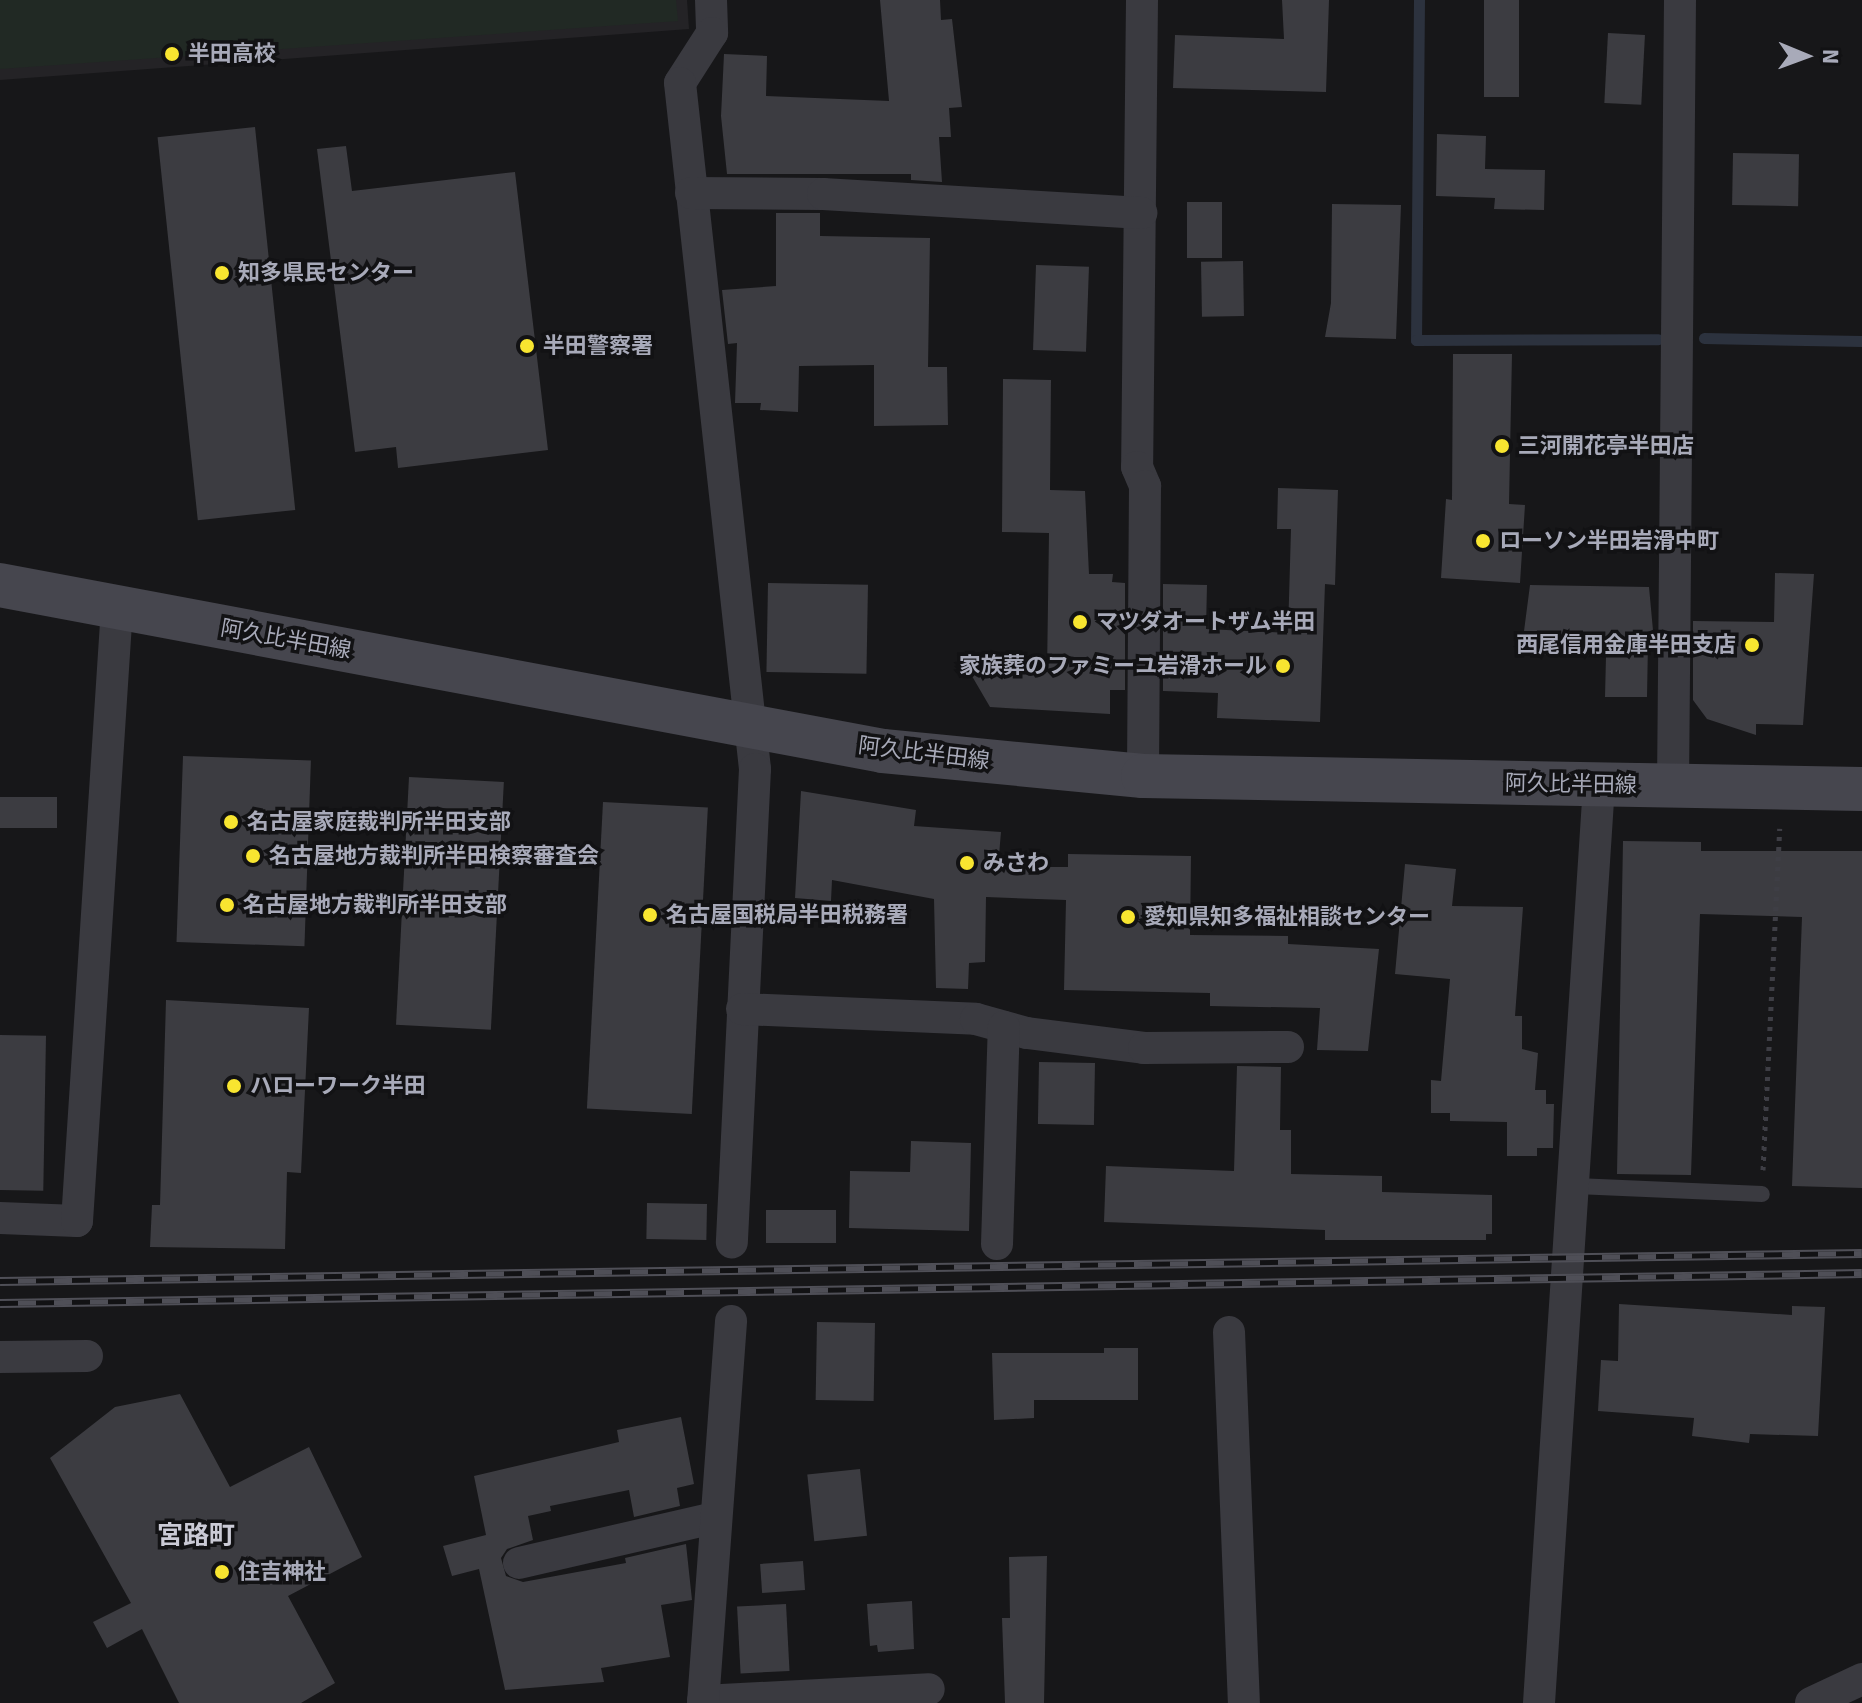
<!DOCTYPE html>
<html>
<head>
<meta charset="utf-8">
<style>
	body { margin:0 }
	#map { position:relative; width:1862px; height:1703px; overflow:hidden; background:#171719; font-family:Signika,"Noto Sans JP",sans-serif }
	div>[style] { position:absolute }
	.built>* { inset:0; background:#242326 }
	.green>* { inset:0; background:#212924 }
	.stream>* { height:11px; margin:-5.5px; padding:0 5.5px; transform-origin:5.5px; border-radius:5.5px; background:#2c323e }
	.building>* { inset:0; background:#3c3c41; transform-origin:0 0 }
	.path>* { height:5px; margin-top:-2.5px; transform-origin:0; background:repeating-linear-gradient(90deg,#3e3e45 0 4px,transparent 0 10px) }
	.service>* { height:16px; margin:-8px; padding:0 8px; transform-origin:8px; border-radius:8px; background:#3a3a40 }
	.minor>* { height:32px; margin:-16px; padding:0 16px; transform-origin:16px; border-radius:16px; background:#3a3a40 }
	.secondary>* { height:44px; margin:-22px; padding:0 22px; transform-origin:22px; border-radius:22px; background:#46464e }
	.rail>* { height:9px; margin-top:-4.5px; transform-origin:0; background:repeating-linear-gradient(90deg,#121214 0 18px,#4f4f57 0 36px); box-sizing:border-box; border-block:2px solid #4f4f57 }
	.dots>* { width:22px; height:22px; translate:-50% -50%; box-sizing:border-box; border:4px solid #121214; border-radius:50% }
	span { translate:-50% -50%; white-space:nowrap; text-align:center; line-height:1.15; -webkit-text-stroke:7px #121214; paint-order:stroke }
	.poi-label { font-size:22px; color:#a8aab9; font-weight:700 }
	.left { translate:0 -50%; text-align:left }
	.right { translate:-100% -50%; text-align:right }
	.street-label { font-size:22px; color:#a8aab9 }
	.quarter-label { font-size:26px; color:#cacad5; font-weight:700 }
	.north { position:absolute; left:1766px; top:16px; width:80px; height:80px; -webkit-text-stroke:6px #121214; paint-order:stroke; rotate:91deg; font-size:22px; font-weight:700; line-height:32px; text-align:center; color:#a8aab9 }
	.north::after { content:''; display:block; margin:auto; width:28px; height:36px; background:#a8aab9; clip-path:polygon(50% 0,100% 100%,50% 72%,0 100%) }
</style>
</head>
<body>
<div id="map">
	<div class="built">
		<div style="clip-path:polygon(0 0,687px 0,689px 29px,0 80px)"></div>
	</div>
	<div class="green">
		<div style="clip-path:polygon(0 0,676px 0,678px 21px,0 69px)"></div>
	</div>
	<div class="stream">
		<div style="left:1419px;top:0;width:340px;rotate:90.5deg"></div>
		<div style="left:1416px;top:340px;width:242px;rotate:-0.2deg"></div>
		<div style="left:1704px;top:338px;width:158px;rotate:1.1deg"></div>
	</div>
	<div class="building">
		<div style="clip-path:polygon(880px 0,940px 0,941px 20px,952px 19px,962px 107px,949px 108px,951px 137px,939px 137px,942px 182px,911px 180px,911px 174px,727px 174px,721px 116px,724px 54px,767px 56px,766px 96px,889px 101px)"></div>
		<div style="clip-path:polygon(1282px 0,1329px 0,1326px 92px,1173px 88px,1175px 35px,1284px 39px)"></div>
		<div style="left:1484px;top:0;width:35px;height:97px"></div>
		<div style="left:1608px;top:33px;width:37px;height:70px;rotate:3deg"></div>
		<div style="left:255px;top:127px;width:385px;height:98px;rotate:84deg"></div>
		<div style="clip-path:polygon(1437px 134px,1486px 136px,1485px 169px,1545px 170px,1544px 210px,1494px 209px,1495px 198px,1436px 196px)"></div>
		<div style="clip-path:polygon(346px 146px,352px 191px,515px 172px,548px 450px,398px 468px,396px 447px,355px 452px,317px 149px)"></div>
		<div style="left:1733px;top:153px;width:66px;height:52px;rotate:1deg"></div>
		<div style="left:1187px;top:202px;width:35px;height:56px"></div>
		<div style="clip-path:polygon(1332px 204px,1401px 205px,1396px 339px,1325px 337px,1331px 303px)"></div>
		<div style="clip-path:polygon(776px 213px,820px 213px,820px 236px,930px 238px,928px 367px,947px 367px,948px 425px,874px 426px,874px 365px,799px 366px,798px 412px,760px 410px,761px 403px,735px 403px,737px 343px,728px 344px,722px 290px,776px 286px)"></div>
		<div style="left:1243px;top:261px;width:55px;height:42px;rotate:89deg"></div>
		<div style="left:1036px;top:265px;width:53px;height:85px;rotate:2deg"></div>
		<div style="clip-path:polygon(1453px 354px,1512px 354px,1509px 504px,1525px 505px,1520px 583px,1441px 578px,1446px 499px,1452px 500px)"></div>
		<div style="clip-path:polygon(1003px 379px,1051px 380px,1050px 490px,1085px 491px,1089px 574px,1113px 574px,1112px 582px,1125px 583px,1125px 690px,1110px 690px,1110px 714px,990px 707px,969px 671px,1047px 672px,1049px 533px,1002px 532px)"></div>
		<div style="clip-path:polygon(1278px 488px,1338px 490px,1335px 585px,1325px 584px,1320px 722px,1217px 718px,1218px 693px,1163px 691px,1163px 584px,1207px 585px,1206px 629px,1288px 633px,1291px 529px,1277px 529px)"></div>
		<div style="clip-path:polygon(1775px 573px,1814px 574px,1803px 725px,1756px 724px,1756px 735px,1707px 719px,1693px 700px,1693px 621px,1774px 622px)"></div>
		<div style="left:768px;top:583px;width:100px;height:89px;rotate:1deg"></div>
		<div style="clip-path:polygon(1530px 585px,1649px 587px,1655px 652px,1648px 643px,1647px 697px,1605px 697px,1606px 656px,1521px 654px)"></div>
		<div style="left:183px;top:756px;width:128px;height:186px;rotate:2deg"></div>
		<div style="left:409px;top:777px;width:95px;height:248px;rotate:3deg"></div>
		<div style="clip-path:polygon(801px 791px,916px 810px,914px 826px,1001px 832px,998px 867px,1068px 867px,1068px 854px,1191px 856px,1190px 935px,1288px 936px,1288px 944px,1379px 949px,1368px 1051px,1317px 1050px,1320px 1008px,1210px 1006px,1210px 993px,1064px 990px,1066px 900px,986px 897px,985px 962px,969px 963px,968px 989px,936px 988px,934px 899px,832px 880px,831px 901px,795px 898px)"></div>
		<div style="left:0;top:797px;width:57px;height:31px"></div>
		<div style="left:603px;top:802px;width:105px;height:307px;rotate:3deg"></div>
		<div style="clip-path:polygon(1623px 841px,1701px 842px,1701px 851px,1862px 851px,1862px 1188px,1792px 1186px,1802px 917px,1700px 914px,1691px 1175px,1617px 1174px)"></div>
		<div style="clip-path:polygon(1405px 864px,1456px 869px,1452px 906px,1523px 907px,1515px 1016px,1522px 1016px,1522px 1049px,1538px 1053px,1535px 1090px,1546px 1090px,1546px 1104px,1554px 1104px,1553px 1148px,1537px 1148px,1537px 1156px,1507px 1156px,1507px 1122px,1450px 1121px,1450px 1113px,1431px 1113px,1431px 1080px,1441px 1081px,1450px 979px,1395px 974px)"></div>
		<div style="clip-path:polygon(166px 1000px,309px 1008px,301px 1173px,287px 1172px,285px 1249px,150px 1247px,152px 1205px,160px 1205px)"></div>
		<div style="left:0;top:1035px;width:46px;height:155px;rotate:1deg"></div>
		<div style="left:1039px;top:1062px;width:56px;height:62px;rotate:1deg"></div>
		<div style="clip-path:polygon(1237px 1066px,1281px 1067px,1280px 1130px,1291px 1130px,1291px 1174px,1382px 1176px,1382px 1192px,1492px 1195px,1492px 1234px,1486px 1234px,1486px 1240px,1325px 1240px,1325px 1230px,1104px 1222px,1106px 1166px,1234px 1171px)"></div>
		<div style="clip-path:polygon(911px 1141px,971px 1143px,969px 1231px,849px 1228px,850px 1171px,910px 1172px)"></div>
		<div style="left:647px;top:1203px;width:60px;height:36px;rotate:1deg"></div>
		<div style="left:766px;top:1210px;width:70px;height:33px"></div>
		<div style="clip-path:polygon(1619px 1304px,1792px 1315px,1792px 1306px,1825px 1307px,1818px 1436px,1750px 1434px,1749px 1443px,1692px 1436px,1694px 1418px,1598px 1411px,1601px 1360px,1618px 1361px)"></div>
		<div style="left:817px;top:1322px;width:58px;height:78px;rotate:1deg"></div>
		<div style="clip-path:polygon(1104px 1348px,1138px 1348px,1138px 1400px,1034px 1400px,1034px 1418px,994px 1420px,992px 1353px,1104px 1353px)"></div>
		<div style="clip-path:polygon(180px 1394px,230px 1487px,309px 1447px,362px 1557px,288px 1596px,335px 1683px,301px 1703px,179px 1703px,142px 1629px,107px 1648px,93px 1622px,131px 1603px,50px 1458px,115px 1407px)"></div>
		<div style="clip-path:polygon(681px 1417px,694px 1484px,677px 1488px,680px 1506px,634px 1517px,629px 1490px,550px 1506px,551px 1511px,528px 1516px,533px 1540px,507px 1549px,501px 1558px,506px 1576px,523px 1582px,626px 1563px,625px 1558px,686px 1544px,692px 1600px,661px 1605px,670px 1657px,601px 1668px,604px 1682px,505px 1690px,479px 1569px,452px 1576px,443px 1546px,486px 1535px,474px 1476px,619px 1442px,617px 1430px)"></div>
		<div style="left:860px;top:1469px;width:67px;height:53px;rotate:84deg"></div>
		<div style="clip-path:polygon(1047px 1556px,1044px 1703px,1005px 1703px,1002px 1618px,1010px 1618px,1009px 1557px)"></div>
		<div style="left:803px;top:1561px;width:29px;height:43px;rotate:86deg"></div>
		<div style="clip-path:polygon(912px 1601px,914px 1649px,878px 1652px,877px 1645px,870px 1646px,867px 1604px)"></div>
		<div style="left:786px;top:1604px;width:67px;height:49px;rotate:87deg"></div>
	</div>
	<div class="path">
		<div style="left:1763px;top:1170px;width:342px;rotate:-87.2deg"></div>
	</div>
	<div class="service">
		<div style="left:1576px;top:1186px;width:186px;rotate:2.5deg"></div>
	</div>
	<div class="minor">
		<div style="left:711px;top:0;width:33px;rotate:88deg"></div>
		<div style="left:712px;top:33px;width:59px;rotate:122.6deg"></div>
		<div style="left:680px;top:83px;width:690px;rotate:83.76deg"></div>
		<div style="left:755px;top:769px;width:474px;rotate:92.8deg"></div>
		<div style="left:1142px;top:0;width:467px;rotate:90.6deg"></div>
		<div style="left:1137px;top:467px;width:21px;rotate:67deg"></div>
		<div style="left:1145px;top:486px;width:290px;rotate:90.4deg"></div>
		<div style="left:691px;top:193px;width:132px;rotate:0.4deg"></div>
		<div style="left:823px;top:194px;width:319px;rotate:3.4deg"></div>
		<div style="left:1673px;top:786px;width:786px;rotate:-89.49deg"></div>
		<div style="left:742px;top:1009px;width:234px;rotate:2.4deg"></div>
		<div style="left:976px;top:1019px;width:53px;rotate:15.4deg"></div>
		<div style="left:1027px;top:1033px;width:118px;rotate:7.3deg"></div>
		<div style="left:1144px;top:1048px;width:144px;rotate:-0.4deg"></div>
		<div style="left:0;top:1218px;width:77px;rotate:2.2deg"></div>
		<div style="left:77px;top:1221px;width:614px;rotate:-86.27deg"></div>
		<div style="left:997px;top:1244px;width:217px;rotate:-88.2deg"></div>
		<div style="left:1229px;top:1332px;width:371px;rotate:87.7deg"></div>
		<div style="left:0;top:1357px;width:87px;rotate:-0.7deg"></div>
		<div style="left:519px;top:1563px;width:200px;rotate:-13deg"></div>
		<div style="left:703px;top:1701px;width:226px;rotate:-3deg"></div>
		<div style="left:703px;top:1703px;width:383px;rotate:-85.8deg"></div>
		<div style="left:1539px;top:1703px;width:921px;rotate:-86.26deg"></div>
		<div style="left:1811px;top:1703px;width:56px;rotate:-25.2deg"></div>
	</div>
	<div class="secondary">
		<div style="left:0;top:585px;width:898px;rotate:10.65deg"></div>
		<div style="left:883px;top:751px;width:261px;rotate:5.5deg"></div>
		<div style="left:1143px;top:776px;width:719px;rotate:1.04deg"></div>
	</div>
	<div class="rail">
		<div style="left:0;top:1281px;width:1862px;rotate:-0.86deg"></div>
		<div style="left:0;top:1303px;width:1862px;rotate:-0.92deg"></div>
	</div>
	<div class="dots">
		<div style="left:172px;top:54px;background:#f8e530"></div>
		<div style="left:222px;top:273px;background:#f8e530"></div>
		<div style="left:527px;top:346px;background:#f8e530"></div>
		<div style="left:1502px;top:446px;background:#f8e530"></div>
		<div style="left:1483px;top:541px;background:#f8e530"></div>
		<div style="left:1080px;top:622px;background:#f8e530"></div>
		<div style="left:1752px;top:645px;background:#f8e530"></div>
		<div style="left:1283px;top:666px;background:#f8e530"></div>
		<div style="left:231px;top:822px;background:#f8e530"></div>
		<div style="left:253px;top:856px;background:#f8e530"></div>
		<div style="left:967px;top:863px;background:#f8e530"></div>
		<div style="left:227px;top:905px;background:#f8e530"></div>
		<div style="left:650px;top:915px;background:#f8e530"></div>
		<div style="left:1128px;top:917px;background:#f8e530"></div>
		<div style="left:234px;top:1086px;background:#f8e530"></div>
		<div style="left:222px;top:1572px;background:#f8e530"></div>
	</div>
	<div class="poi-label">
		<span class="left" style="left:188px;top:54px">半田高校</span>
		<span class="left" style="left:238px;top:273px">知多県民センター</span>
		<span class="left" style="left:543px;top:346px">半田警察署</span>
		<span class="left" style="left:1518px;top:446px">三河開花亭半田店</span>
		<span class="left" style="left:1499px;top:541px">ローソン半田岩滑中町</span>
		<span class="left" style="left:1096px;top:622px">マツダオートザム半田</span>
		<span class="right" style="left:1736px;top:645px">西尾信用金庫半田支店</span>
		<span class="right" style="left:1267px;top:666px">家族葬のファミーユ岩滑ホール</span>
		<span class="left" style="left:247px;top:822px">名古屋家庭裁判所半田支部</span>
		<span class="left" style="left:269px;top:856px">名古屋地方裁判所半田検察審査会</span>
		<span class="left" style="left:983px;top:863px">みさわ</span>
		<span class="left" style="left:243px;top:905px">名古屋地方裁判所半田支部</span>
		<span class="left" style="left:666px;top:915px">名古屋国税局半田税務署</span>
		<span class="left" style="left:1144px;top:917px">愛知県知多福祉相談センター</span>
		<span class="left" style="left:250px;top:1086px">ハローワーク半田</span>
		<span class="left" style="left:238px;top:1572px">住吉神社</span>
	</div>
	<div class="street-label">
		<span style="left:286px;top:639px;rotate:10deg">阿久比半田線</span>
		<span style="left:924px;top:753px;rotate:7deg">阿久比半田線</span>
		<span style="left:1571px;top:784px;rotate:1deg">阿久比半田線</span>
	</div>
	<div class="quarter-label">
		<span style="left:196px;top:1537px">宮路町</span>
	</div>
	<div class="north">N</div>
</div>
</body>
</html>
